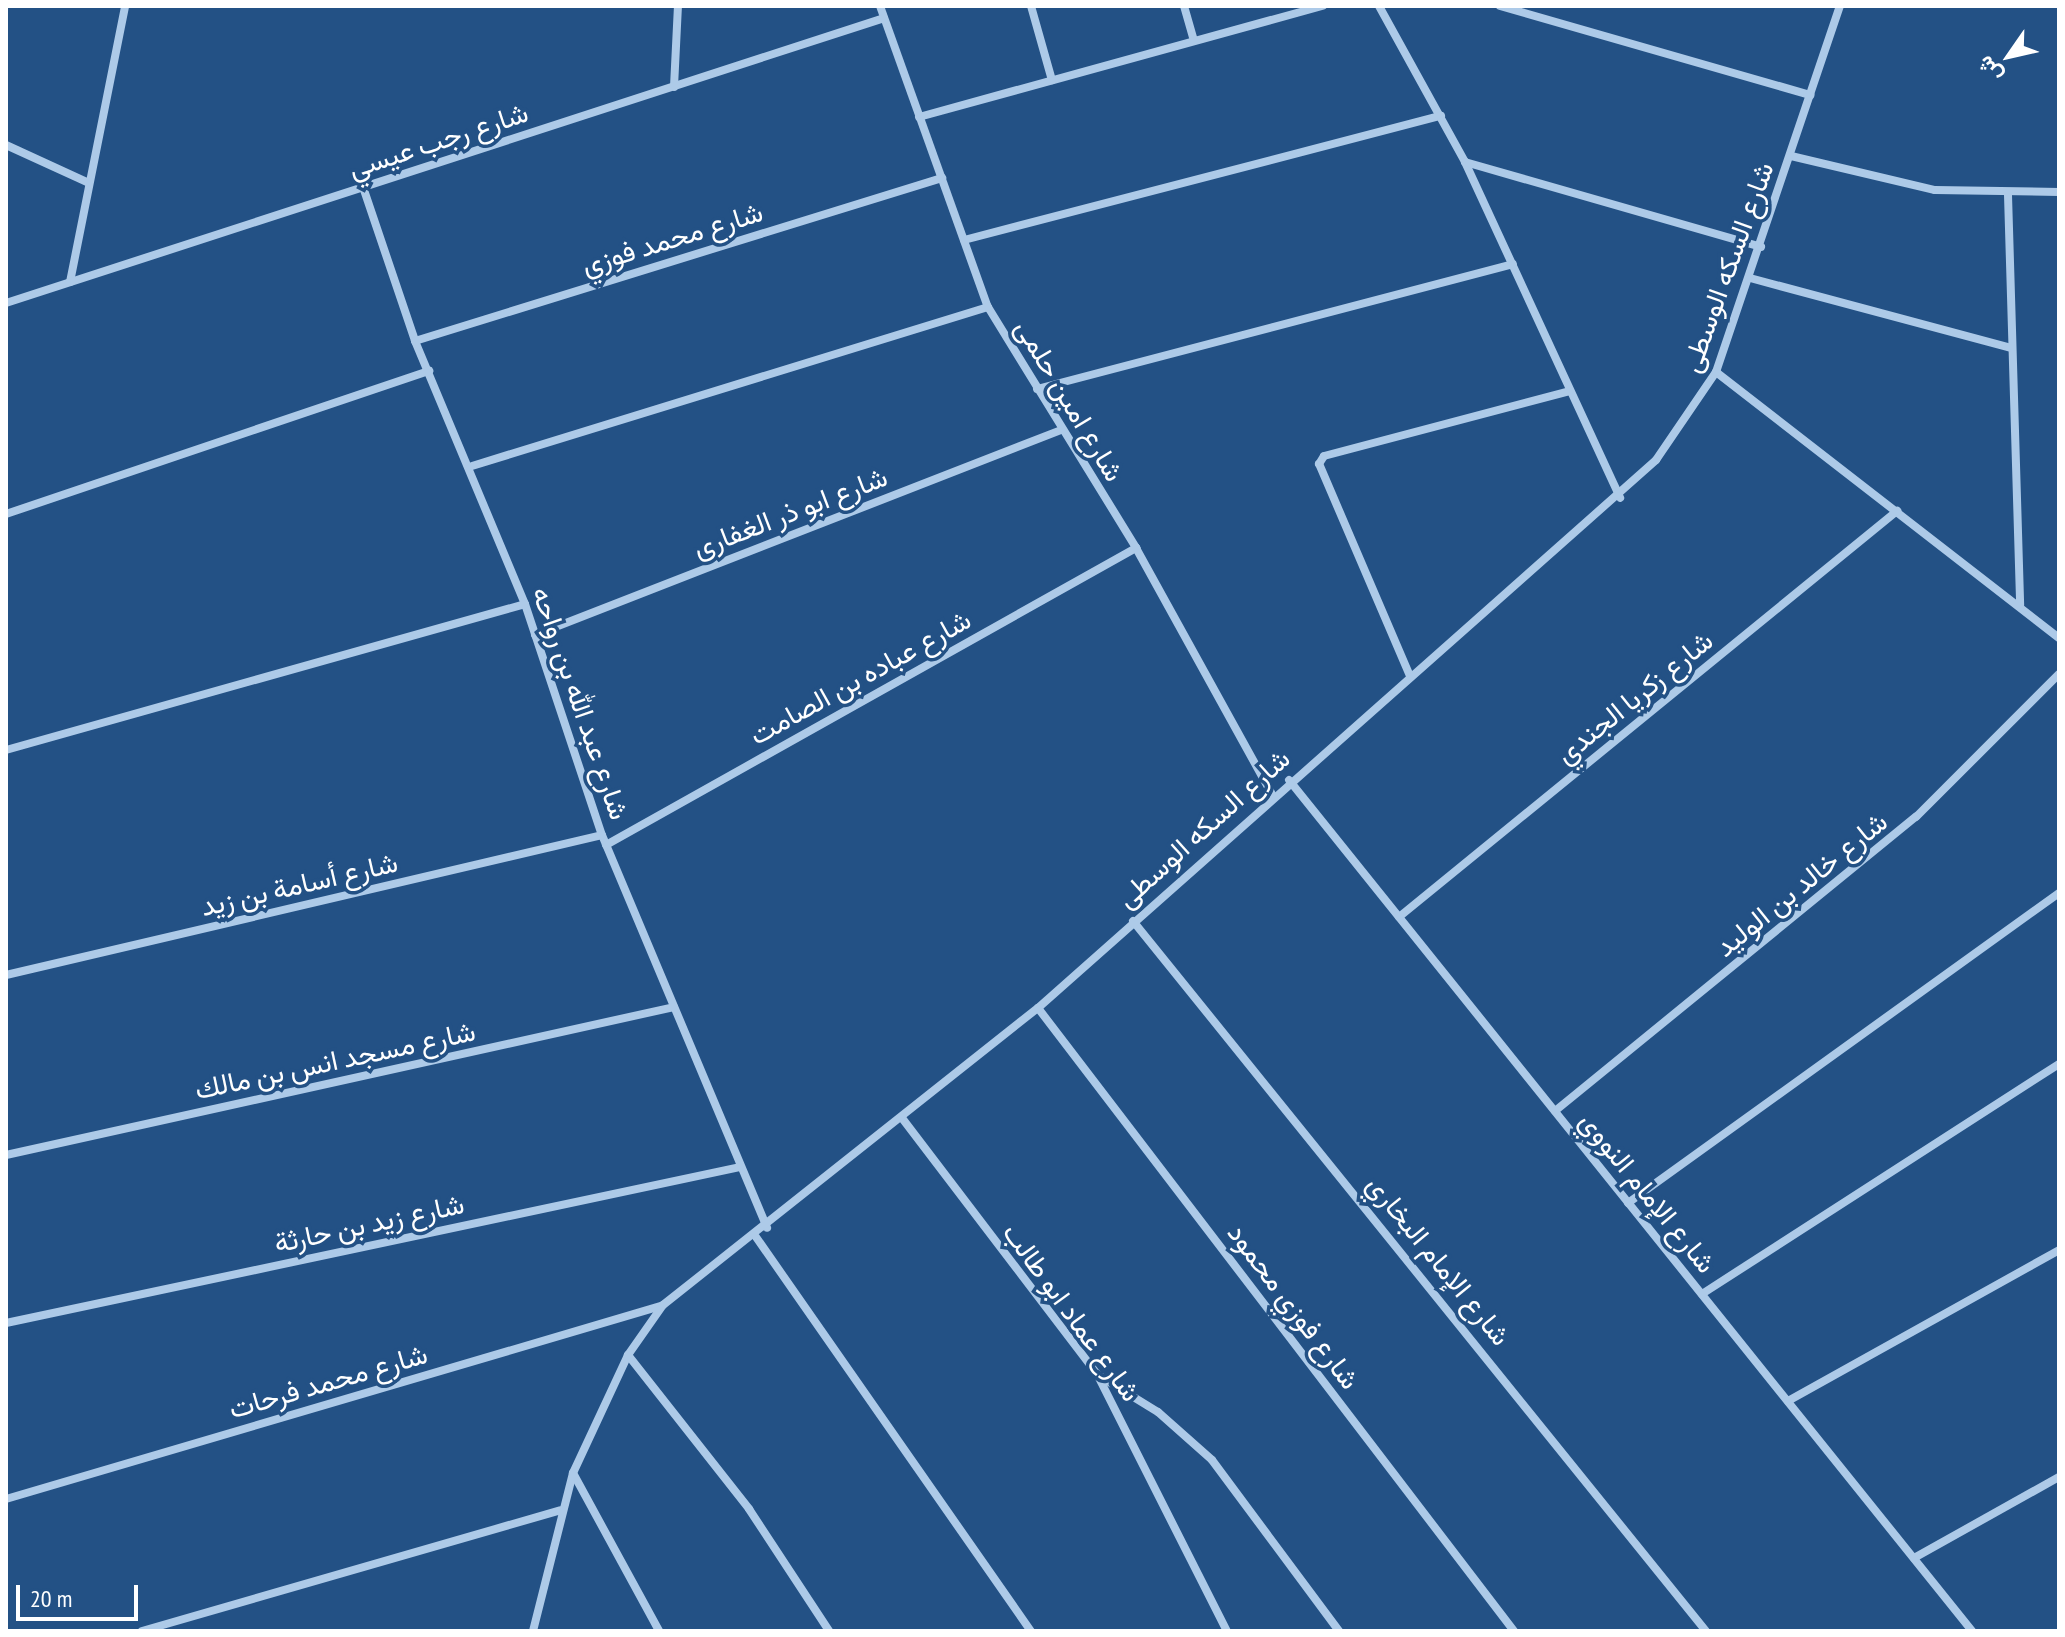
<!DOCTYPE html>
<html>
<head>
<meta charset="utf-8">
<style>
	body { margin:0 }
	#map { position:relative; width:2065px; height:1637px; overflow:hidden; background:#235185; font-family:"PT Sans Narrow",Vazirmatn,sans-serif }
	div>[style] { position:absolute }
	.minor>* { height:8px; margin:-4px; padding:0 4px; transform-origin:4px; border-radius:4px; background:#adcae8 }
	span { translate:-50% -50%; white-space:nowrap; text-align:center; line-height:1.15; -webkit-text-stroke:7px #235185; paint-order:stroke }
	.street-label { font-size:28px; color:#fff }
	.frame { position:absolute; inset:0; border:8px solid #fff; pointer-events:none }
	.north { position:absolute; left:1969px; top:16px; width:80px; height:80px; -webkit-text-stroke:6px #235185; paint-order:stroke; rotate:236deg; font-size:22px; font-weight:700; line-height:32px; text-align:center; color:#fff }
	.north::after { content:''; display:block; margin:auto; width:28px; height:36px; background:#fff; clip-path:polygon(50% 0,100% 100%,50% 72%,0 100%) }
	.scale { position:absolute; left:16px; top:1585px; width:122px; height:36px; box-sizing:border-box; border:4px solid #fff; border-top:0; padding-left:10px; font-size:24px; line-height:28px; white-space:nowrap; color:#fff; -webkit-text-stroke:6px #235185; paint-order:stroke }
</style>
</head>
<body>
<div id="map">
	<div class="minor">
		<div style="left:880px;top:6px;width:320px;rotate:70.3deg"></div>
		<div style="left:988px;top:307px;width:283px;rotate:58.4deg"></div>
		<div style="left:1136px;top:548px;width:281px;rotate:61.1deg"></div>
		<div style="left:1031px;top:6px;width:77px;rotate:74.2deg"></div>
		<div style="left:1184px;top:6px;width:36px;rotate:74deg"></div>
		<div style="left:1379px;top:6px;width:178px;rotate:61.1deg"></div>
		<div style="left:1465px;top:162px;width:370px;rotate:65.2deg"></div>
		<div style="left:1500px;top:6px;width:323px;rotate:16deg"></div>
		<div style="left:674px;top:87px;width:81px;rotate:-87.2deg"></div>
		<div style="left:919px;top:117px;width:419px;rotate:-15.4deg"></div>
		<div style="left:6px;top:145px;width:91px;rotate:24.6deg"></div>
		<div style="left:1791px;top:156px;width:148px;rotate:13.3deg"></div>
		<div style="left:1935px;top:190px;width:124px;rotate:0.9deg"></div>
		<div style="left:1465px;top:162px;width:308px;rotate:16deg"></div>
		<div style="left:363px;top:187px;width:163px;rotate:71.3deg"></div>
		<div style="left:415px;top:341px;width:285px;rotate:67.3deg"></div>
		<div style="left:525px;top:604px;width:243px;rotate:71.6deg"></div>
		<div style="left:602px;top:835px;width:426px;rotate:67.2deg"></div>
		<div style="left:2008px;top:195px;width:410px;rotate:88.3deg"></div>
		<div style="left:964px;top:240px;width:493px;rotate:-14.6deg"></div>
		<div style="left:1750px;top:278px;width:271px;rotate:15deg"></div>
		<div style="left:70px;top:282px;width:281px;rotate:-78.7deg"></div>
		<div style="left:6px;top:303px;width:923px;rotate:-17.98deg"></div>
		<div style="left:415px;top:341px;width:552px;rotate:-17.19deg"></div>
		<div style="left:1716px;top:372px;width:434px;rotate:37.8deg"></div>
		<div style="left:1037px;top:389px;width:492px;rotate:-14.7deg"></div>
		<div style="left:472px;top:466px;width:540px;rotate:-17.13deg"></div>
		<div style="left:6px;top:514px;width:447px;rotate:-18.7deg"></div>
		<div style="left:535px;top:635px;width:565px;rotate:-21.29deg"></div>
		<div style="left:1410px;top:676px;width:231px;rotate:-113.2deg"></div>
		<div style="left:1319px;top:464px;width:9px;rotate:-58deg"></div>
		<div style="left:1324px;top:456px;width:254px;rotate:-14.8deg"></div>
		<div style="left:6px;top:750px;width:539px;rotate:-15.71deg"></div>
		<div style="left:1289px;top:780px;width:1091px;rotate:51.25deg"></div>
		<div style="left:606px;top:845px;width:608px;rotate:-29.27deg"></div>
		<div style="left:1399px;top:917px;width:643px;rotate:-39.19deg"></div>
		<div style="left:1133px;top:921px;width:912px;rotate:51.1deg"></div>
		<div style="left:6px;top:975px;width:612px;rotate:-13.22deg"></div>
		<div style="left:1038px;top:1008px;width:784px;rotate:52.62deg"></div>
		<div style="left:1555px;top:1111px;width:466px;rotate:-39.2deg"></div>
		<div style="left:1916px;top:817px;width:202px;rotate:-45deg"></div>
		<div style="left:902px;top:1118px;width:322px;rotate:52.7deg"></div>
		<div style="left:1097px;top:1374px;width:288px;rotate:63.2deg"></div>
		<div style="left:6px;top:1155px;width:684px;rotate:-12.49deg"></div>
		<div style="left:1628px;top:1203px;width:531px;rotate:-35.73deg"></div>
		<div style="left:756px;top:1237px;width:480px;rotate:55.1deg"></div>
		<div style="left:1702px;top:1294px;width:425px;rotate:-32.8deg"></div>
		<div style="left:6px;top:1323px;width:750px;rotate:-12deg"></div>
		<div style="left:628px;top:1355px;width:196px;rotate:51.8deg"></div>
		<div style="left:749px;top:1509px;width:146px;rotate:56.7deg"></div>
		<div style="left:1101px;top:1377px;width:67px;rotate:31.6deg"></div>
		<div style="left:1158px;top:1412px;width:72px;rotate:41.6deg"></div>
		<div style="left:1212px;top:1460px;width:213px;rotate:53.4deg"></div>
		<div style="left:1788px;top:1401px;width:310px;rotate:-29.1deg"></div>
		<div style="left:573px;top:1473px;width:180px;rotate:61.4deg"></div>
		<div style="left:6px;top:1499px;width:683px;rotate:-16.42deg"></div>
		<div style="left:1914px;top:1558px;width:166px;rotate:-29.2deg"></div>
		<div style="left:142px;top:1631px;width:435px;rotate:-16.1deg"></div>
		<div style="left:533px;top:1631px;width:163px;rotate:-75.8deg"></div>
		<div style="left:573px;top:1473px;width:130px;rotate:-65deg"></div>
		<div style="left:628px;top:1355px;width:61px;rotate:-55deg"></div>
		<div style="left:663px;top:1305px;width:478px;rotate:-38.4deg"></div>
		<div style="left:1038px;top:1008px;width:826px;rotate:-41.56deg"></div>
		<div style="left:1656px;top:460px;width:107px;rotate:-55.7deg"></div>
		<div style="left:1716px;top:372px;width:386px;rotate:-71.3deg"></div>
	</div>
	<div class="street-label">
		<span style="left:438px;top:140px;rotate:-18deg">شارع رجب عيسي</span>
		<span style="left:672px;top:238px;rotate:-17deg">شارع محمد فوزي</span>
		<span style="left:1727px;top:267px;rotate:-70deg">شارع السكه الوسطى</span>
		<span style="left:1070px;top:400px;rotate:59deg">شارع امين حلمى</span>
		<span style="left:790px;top:512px;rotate:-21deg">شارع ابو ذر الغفارى</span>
		<span style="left:860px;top:677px;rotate:-29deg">شارع عباده بن الصامت</span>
		<span style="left:1634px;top:697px;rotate:-39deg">شارع زكريا الجندي</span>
		<span style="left:581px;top:703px;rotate:71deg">شارع عبد الله بن رواحه</span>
		<span style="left:1203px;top:828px;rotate:-42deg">شارع السكه الوسطى</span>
		<span style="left:299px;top:884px;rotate:-13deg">شارع أسامة بن زيد</span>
		<span style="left:1801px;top:884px;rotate:-39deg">شارع خالد بن الوليد</span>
		<span style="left:335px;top:1060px;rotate:-12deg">شارع مسجد انس بن مالك</span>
		<span style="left:1648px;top:1192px;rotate:51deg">شارع الإمام النووي</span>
		<span style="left:369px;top:1223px;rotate:-12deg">شارع زيد بن حارثة</span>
		<span style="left:1439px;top:1260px;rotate:51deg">شارع الإمام البخاري</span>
		<span style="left:1294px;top:1306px;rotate:53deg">شارع فوزي محمود</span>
		<span style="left:1072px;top:1312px;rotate:54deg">شارع عماد ابو طالب</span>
		<span style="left:328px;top:1381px;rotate:-16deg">شارع محمد فرحات</span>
	</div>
	<div class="frame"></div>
	<div class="north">ش</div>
	<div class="scale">20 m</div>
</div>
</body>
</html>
